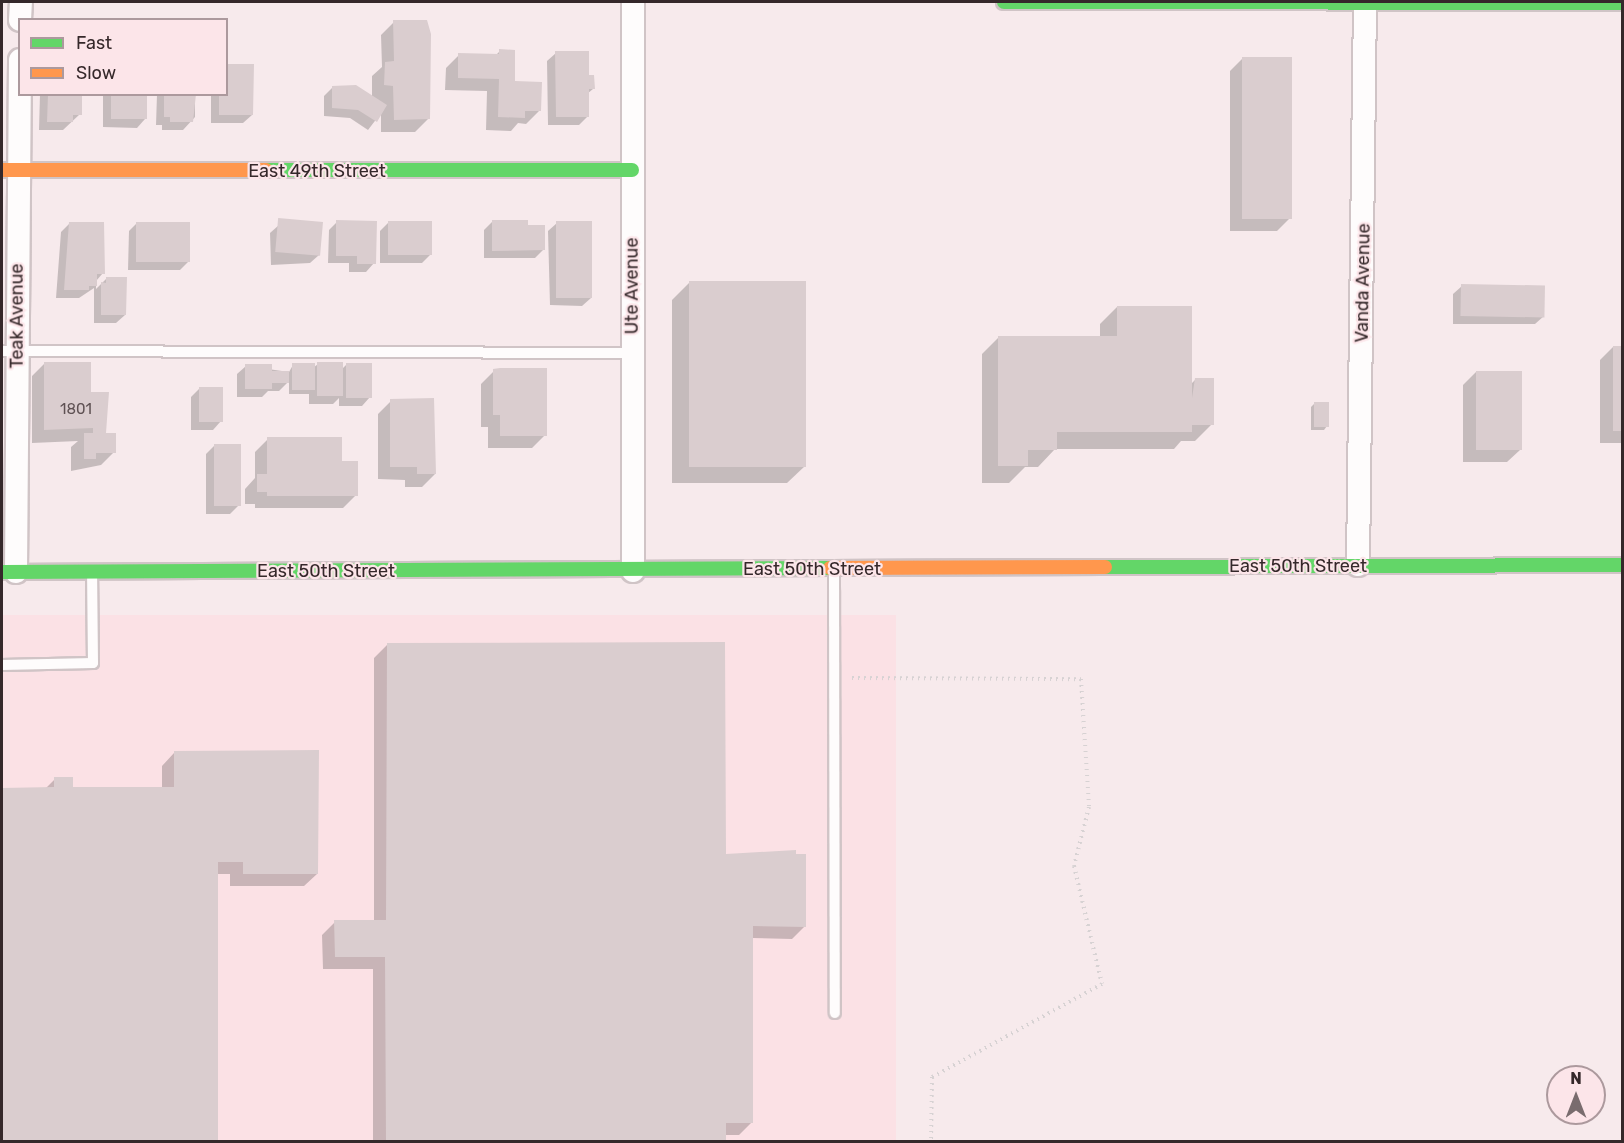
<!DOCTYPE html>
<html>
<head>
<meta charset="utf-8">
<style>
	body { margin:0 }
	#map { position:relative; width:1624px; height:1143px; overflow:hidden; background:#f7eaec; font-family:Rubik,sans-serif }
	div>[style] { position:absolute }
	.built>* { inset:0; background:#fbe1e5; transform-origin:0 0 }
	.shadow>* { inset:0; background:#0003 }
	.building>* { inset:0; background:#dacdcf; transform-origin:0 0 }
	.path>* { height:4px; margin-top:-2px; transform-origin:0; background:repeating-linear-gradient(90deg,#d7d2d3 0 1.5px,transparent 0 6px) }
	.roads { filter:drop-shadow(2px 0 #d0c4c6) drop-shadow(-2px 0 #d0c4c6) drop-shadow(0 2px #d0c4c6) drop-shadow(0 -2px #d0c4c6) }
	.lane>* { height:10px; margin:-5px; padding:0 5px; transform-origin:5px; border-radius:5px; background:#fefcfc }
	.street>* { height:22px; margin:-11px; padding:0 11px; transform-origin:11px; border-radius:11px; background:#fefcfc }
	.fast>* { height:14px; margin:-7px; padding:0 7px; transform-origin:7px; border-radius:7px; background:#63d668 }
	.slow>* { height:14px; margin:-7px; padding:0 7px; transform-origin:7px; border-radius:7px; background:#ff974d }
	span { translate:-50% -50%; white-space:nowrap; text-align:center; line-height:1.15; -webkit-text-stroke:4.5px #fce5e9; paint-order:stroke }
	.number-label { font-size:15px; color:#5e5153 }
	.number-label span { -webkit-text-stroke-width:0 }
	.street-label { font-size:18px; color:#35282a }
	.frame { position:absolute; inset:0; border:3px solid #35282a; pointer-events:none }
	.legend { position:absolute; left:18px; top:18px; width:210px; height:78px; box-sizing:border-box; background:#fce5e9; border:2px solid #ac999d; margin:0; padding:8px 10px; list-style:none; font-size:18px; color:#35282a }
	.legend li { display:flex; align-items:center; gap:12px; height:30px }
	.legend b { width:30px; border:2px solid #ac999d }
	.north { position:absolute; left:1546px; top:1065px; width:60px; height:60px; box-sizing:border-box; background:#fce5e9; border:2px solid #ac999d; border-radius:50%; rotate:0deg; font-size:16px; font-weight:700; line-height:24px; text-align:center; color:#35282a }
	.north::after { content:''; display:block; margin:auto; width:21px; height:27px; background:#796c6e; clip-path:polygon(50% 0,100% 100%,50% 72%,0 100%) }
</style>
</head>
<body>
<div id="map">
	<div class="built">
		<div style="left:896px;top:615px;width:526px;height:894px;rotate:90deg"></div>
	</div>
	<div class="shadow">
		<div style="clip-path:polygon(394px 22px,428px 119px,415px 132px,381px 132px,381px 113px,368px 130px,350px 118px,324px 116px,324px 96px,332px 88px,372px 97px,372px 76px,382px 67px,381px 35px)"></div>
		<div style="clip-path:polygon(500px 51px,513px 82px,539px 111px,526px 124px,518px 123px,511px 131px,486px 130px,487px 91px,445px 90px,446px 68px,459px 55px,496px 55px)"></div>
		<div style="clip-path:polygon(556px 53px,588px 77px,593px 89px,587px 94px,588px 116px,579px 125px,548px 125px,547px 61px)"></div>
		<div style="clip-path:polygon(1243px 58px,1290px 218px,1277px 231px,1230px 231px,1230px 71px)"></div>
		<div style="clip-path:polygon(40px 94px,81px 94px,80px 114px,63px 130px,39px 130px)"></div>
		<div style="clip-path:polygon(103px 94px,146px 94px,145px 119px,137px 128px,103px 127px)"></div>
		<div style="clip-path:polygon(157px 94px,195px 94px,195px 117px,183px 130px,162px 130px,162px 125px,156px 125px)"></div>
		<div style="clip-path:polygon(211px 94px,226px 94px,252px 115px,243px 123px,211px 123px)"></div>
		<div style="clip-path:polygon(337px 222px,374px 263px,366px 272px,349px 272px,349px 263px,328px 263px,329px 230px)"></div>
		<div style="clip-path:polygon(389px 222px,431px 254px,422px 263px,380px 263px,380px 231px)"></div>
		<div style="clip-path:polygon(492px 222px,527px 227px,543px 250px,535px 258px,484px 258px,484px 230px)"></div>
		<div style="clip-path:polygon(70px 223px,103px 273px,96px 281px,96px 289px,106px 279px,125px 315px,116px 323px,94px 323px,94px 288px,79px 298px,56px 298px,61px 232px)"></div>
		<div style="clip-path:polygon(137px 223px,188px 262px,180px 270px,128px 270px,129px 231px)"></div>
		<div style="clip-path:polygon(322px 223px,319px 255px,310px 263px,271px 265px,270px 233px,279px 225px)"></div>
		<div style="clip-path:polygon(557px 223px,591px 298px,582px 306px,550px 305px,548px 231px)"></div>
		<div style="clip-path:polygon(689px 283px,805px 466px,787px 483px,672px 483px,672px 300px)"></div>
		<div style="clip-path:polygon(1462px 286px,1544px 316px,1535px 324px,1453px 324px,1453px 294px)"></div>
		<div style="clip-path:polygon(1117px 307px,1191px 384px,1196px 379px,1212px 424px,1195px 441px,1181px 441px,1174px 449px,1055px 449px,1038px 467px,1025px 467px,1009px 483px,982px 483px,982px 354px,999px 337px,1100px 337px,1100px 324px)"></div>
		<div style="clip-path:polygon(1613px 347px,1622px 347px,1622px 443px,1600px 443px,1600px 360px)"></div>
		<div style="clip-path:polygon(45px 363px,89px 393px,114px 452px,101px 465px,71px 471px,71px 447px,78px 441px,32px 443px,32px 376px)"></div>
		<div style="clip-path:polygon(318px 364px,341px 370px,347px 364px,370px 397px,362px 406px,339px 406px,339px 398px,333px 404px,309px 404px,309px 394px,289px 394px,289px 381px,279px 391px,268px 391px,262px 397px,237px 397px,237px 374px,246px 366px,289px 372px,293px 365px,313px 368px)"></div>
		<div style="clip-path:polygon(494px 371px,545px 435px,532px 448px,488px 448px,488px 427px,481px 427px,481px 384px)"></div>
		<div style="clip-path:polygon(1476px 372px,1520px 450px,1507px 462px,1463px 462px,1463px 385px)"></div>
		<div style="clip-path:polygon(199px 389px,221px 421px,213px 430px,191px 430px,191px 397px)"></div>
		<div style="clip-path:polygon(391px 401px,435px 474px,422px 487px,405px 487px,405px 480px,378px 479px,378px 414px)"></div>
		<div style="clip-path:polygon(1315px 403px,1327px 426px,1324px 430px,1311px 430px,1311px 407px)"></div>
		<div style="clip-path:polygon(268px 439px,341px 462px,356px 495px,343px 508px,255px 508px,255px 504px,245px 504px,245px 489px,255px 478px,255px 452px)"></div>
		<div style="clip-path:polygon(215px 445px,239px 505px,230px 514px,206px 514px,206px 454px)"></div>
		<div style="clip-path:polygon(387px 645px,724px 855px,805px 926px,792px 939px,752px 938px,752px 1122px,739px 1135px,724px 1135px,724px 1142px,373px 1142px,373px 969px,323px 969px,322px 935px,335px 922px,374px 921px,374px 658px)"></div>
		<div style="clip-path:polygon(174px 753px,317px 874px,304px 886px,230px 886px,230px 874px,217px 874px,216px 1142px,2px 1142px,2px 790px,44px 790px,55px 779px,71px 788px,162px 788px,162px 766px)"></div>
	</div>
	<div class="building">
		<div style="clip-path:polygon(393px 20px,427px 20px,431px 34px,430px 119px,394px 120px,393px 86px,384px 85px,385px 62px,394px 61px)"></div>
		<div style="clip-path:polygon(499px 49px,515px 50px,515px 81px,542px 82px,541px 111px,525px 111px,525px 118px,498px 117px,499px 79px,458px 78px,458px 53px,499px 54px)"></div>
		<div style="clip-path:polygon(555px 51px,589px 51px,589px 75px,594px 75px,595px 89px,589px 89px,589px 117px,556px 117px)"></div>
		<div style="left:1242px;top:57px;width:50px;height:162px"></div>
		<div style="clip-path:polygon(226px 64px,254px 64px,253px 115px,219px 115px,219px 94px,226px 94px)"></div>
		<div style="clip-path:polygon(356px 85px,387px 105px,377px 122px,358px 110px,332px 108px,332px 86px)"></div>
		<div style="clip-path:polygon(48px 94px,82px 94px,82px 115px,73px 115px,73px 122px,47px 122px)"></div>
		<div style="left:111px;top:94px;width:36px;height:25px"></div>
		<div style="clip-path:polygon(164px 94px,196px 94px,193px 122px,170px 122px,170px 117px,164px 117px)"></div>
		<div style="clip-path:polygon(336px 220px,377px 221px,376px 264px,357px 264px,357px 256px,336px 256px)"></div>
		<div style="clip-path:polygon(492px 220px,528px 220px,528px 225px,545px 225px,545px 250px,492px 251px)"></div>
		<div style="left:388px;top:221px;width:44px;height:34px"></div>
		<div style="left:592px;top:221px;width:77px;height:36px;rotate:90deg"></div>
		<div style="clip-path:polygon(69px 222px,104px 222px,105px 274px,97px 274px,97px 286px,89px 286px,89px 290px,64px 290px)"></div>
		<div style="left:136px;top:222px;width:54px;height:40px"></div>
		<div style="left:323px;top:222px;width:34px;height:45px;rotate:95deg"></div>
		<div style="clip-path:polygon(106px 277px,127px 277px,126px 315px,101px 315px,101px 282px,106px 283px)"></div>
		<div style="left:689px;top:281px;width:117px;height:186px"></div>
		<div style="left:1461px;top:284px;width:84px;height:32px;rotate:1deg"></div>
		<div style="clip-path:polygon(1117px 306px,1192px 306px,1192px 398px,1195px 378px,1214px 378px,1214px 425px,1192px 425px,1192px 432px,1057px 432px,1057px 450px,1028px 450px,1028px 466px,998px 466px,998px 336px,1117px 336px)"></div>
		<div style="left:1613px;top:346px;width:9px;height:85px"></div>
		<div style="clip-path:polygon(44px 362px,91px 362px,91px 392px,109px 392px,106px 433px,116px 433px,116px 453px,96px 453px,96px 459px,84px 459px,84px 433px,93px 433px,93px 428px,44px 430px)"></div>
		<div style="left:317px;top:362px;width:26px;height:34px"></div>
		<div style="left:292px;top:363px;width:23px;height:27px"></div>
		<div style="left:346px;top:363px;width:26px;height:35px"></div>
		<div style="clip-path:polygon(245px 364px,272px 364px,272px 371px,289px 371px,289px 383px,272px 383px,272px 389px,245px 389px)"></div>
		<div style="clip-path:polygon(500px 368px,547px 368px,547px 436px,500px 436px,500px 415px,493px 415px,493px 369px)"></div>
		<div style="left:1476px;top:371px;width:46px;height:79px"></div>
		<div style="left:199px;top:387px;width:24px;height:35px"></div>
		<div style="clip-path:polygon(434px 398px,436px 474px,417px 474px,417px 467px,390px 467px,390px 399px)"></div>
		<div style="left:1314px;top:402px;width:15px;height:25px"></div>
		<div style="clip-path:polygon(267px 437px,342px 437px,342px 461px,358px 461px,358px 496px,267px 496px,267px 492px,257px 492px,257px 474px,267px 474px)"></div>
		<div style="left:214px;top:444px;width:27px;height:62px"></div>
		<div style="clip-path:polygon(725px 642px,726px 854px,796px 850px,796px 854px,806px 854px,806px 927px,753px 926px,753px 1123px,726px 1123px,726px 1142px,386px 1142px,385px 957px,335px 957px,334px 920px,386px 920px,387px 643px)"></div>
		<div style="clip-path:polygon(319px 750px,318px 874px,243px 874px,243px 862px,218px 862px,218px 1142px,2px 1142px,2px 788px,54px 787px,54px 777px,73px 777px,73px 787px,174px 787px,174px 751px)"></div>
	</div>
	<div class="path">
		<div style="left:852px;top:678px;width:229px;rotate:0.3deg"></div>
		<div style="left:1081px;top:679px;width:128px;rotate:86.4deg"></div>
		<div style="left:1089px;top:807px;width:61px;rotate:104.3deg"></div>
		<div style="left:1074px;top:866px;width:121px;rotate:76.7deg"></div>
		<div style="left:1102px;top:984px;width:194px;rotate:151.3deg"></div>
		<div style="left:932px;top:1077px;width:65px;rotate:90.9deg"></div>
	</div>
	<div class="roads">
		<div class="lane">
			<div style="left:2px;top:351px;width:629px;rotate:0.18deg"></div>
			<div style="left:834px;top:570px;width:443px;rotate:89.9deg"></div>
			<div style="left:2px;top:665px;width:91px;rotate:-1.3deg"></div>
			<div style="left:93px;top:663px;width:89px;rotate:-90.6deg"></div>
		</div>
		<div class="street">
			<div style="left:633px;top:2px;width:569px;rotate:90deg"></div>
			<div style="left:20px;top:20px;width:18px;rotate:-87deg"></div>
			<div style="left:1358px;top:565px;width:563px;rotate:-89.29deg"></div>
			<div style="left:16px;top:572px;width:512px;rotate:-89.55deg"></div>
		</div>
		<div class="fast">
			<div style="left:1004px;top:2px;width:618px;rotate:0.09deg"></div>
			<div style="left:266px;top:170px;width:366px"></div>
			<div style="left:1105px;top:567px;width:517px;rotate:-0.22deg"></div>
			<div style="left:2px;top:572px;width:828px;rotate:-0.28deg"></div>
		</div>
		<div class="slow">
			<div style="left:2px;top:170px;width:264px"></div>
			<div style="left:830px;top:568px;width:275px;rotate:-0.2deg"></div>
		</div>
	</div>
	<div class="number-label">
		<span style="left:76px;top:410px">1801</span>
	</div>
	<div class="street-label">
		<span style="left:317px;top:171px">East 49th Street</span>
		<span style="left:1363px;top:283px;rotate:-89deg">Vanda Avenue</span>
		<span style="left:632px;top:286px;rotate:-90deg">Ute Avenue</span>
		<span style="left:17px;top:316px;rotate:-90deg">Teak Avenue</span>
		<span style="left:1298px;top:566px">East 50th Street</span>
		<span style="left:812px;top:569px">East 50th Street</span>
		<span style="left:326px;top:571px">East 50th Street</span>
	</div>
	<div class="frame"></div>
	<ul class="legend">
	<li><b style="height:8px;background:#63d668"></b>Fast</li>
	<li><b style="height:8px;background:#ff974d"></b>Slow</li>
	</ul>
	<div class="north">N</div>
</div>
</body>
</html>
